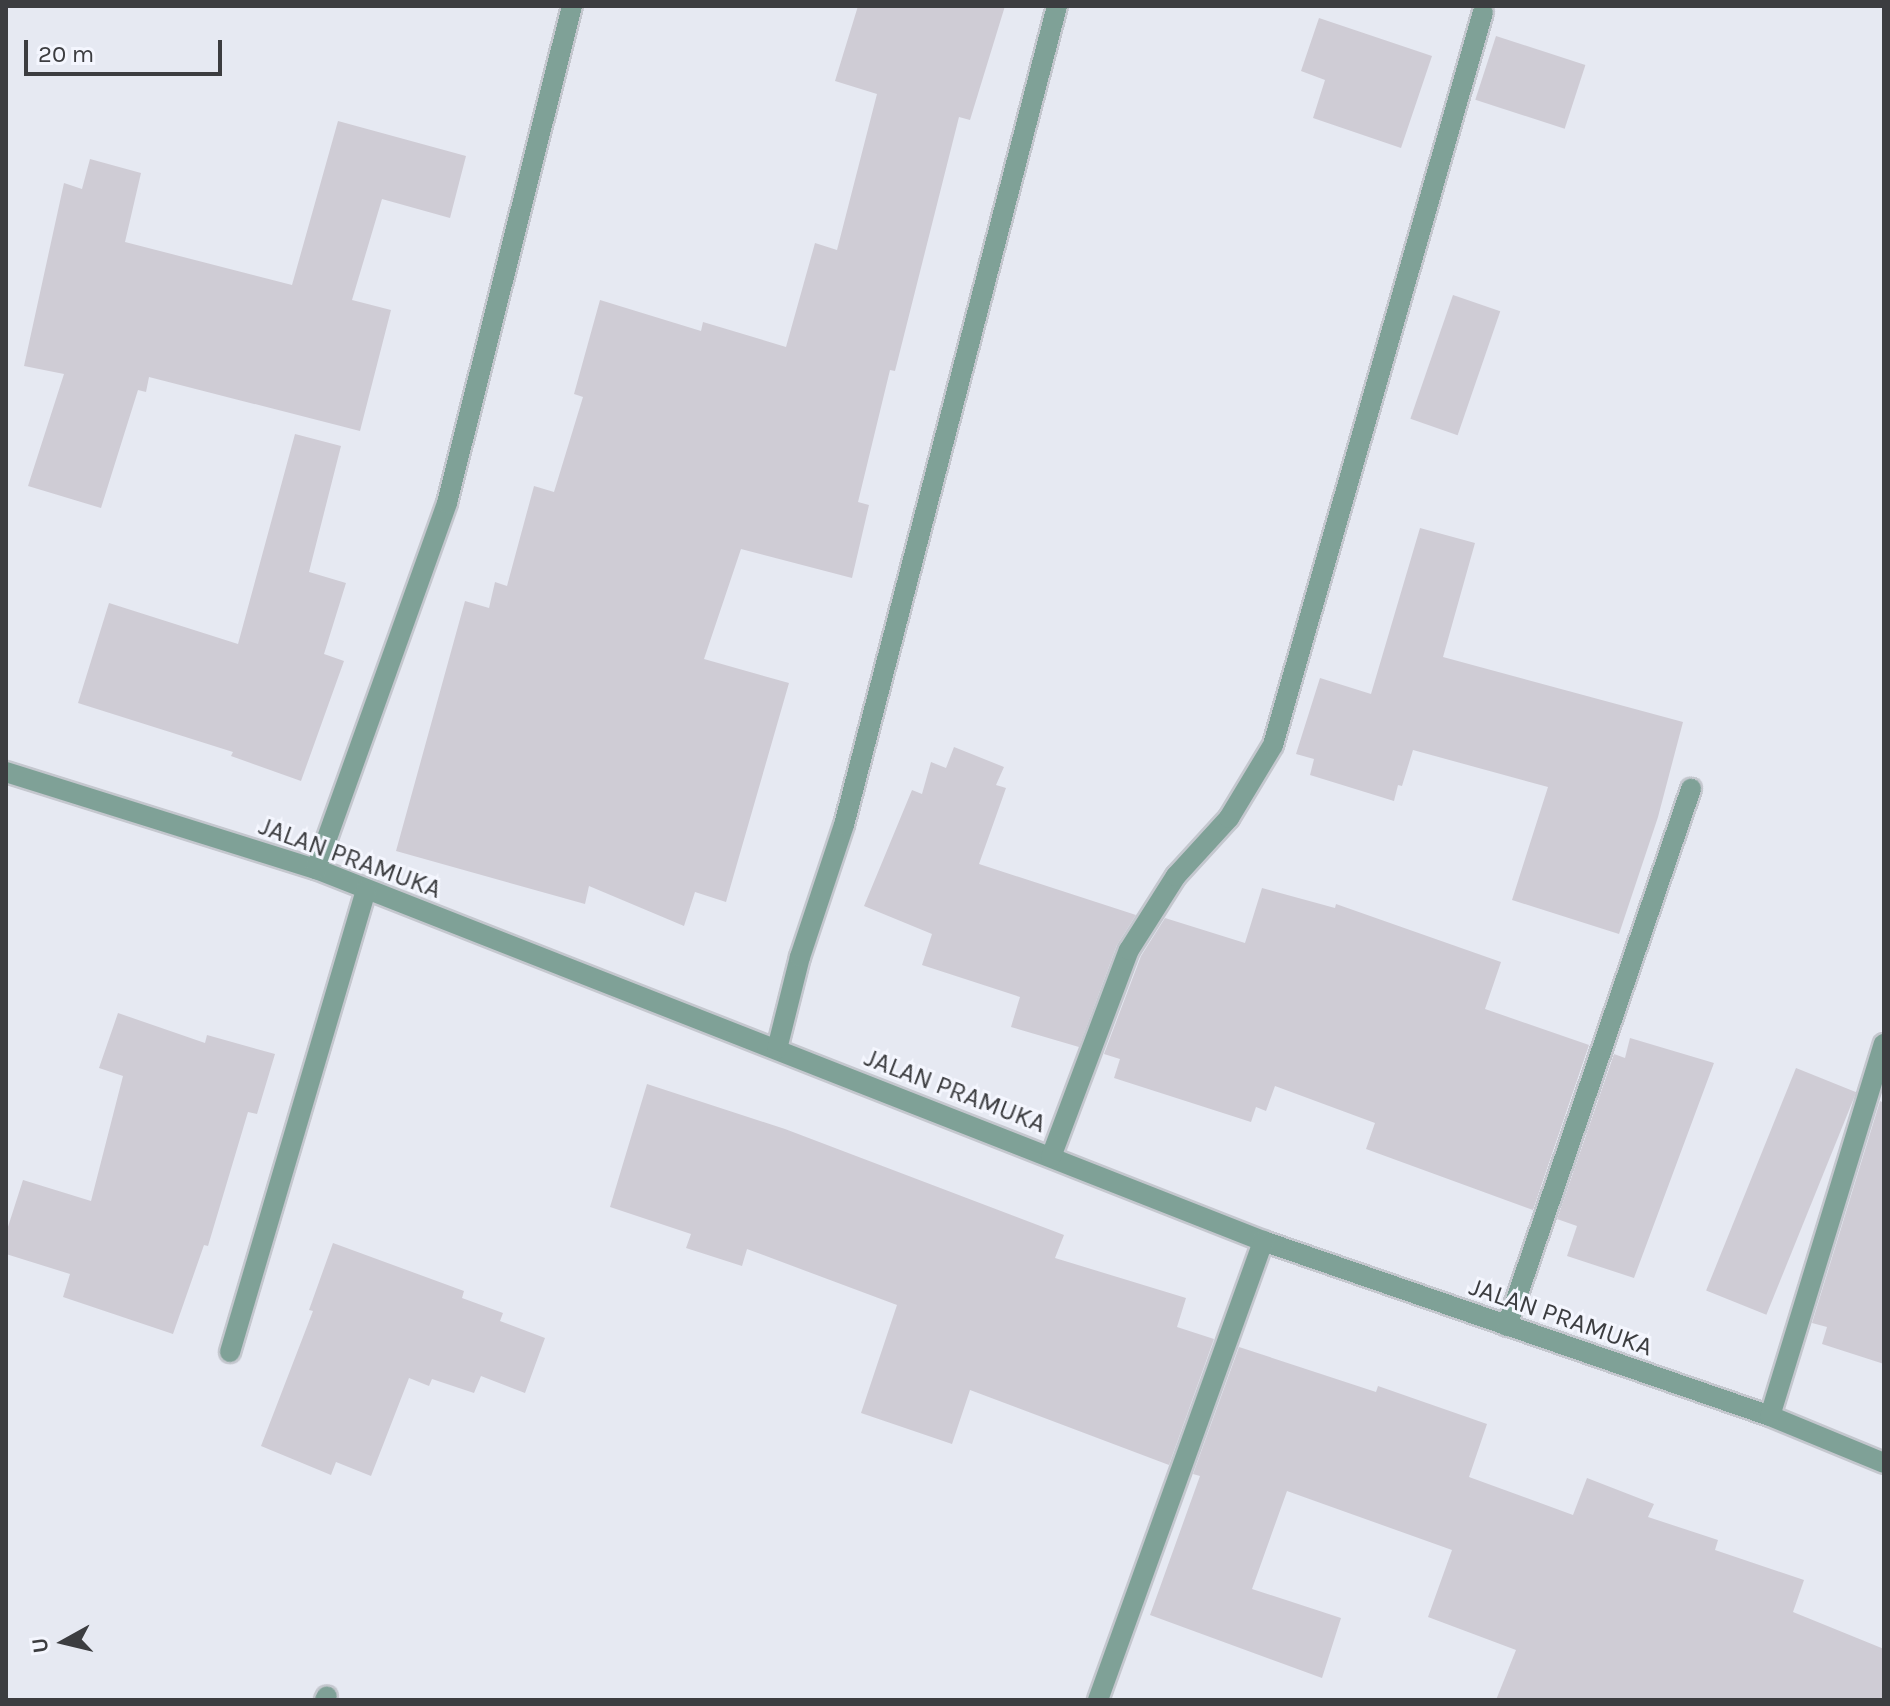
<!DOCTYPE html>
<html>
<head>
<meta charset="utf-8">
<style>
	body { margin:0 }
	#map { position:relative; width:1890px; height:1706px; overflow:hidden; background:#e6e9f2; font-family:Karla,sans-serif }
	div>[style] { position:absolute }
	.building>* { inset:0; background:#cfccd5; transform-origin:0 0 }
	.roads { filter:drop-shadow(2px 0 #c4c7ce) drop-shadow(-2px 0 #c4c7ce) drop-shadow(0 2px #c4c7ce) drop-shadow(0 -2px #c4c7ce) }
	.minor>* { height:20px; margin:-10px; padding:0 10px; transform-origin:10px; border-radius:10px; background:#7fa197 }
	span { translate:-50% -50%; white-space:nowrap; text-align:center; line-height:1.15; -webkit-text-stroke:6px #f4f6fe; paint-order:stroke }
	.street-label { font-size:26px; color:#3c3d40 }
	.frame { position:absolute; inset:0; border:8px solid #3c3d40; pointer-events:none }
	.north { position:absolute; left:24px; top:1602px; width:80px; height:80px; -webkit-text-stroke:6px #f4f6fe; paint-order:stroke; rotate:262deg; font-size:22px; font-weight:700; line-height:32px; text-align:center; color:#3c3d40 }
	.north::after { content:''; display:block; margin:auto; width:28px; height:36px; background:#3c3d40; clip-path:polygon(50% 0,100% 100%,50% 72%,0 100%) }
	.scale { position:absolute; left:24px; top:40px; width:198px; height:36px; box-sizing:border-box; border:4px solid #3c3d40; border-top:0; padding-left:10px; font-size:24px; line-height:28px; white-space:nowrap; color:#3c3d40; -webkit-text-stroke:6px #f4f6fe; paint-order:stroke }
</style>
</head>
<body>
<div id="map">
	<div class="building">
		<div style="clip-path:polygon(858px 6px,1005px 6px,970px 120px,959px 117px,895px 371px,890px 370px,858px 502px,869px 505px,852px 578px,741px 549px,704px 659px,789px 683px,726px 902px,695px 892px,684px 926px,589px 886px,585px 904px,396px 851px,465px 601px,489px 608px,495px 582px,507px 586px,534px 486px,554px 492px,583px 397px,574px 394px,600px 300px,701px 331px,703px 322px,786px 347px,815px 243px,837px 250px,877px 94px,835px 81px)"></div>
		<div style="clip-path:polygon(1319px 18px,1432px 56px,1401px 148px,1313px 118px,1325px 80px,1301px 71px)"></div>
		<div style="left:1496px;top:36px;width:94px;height:67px;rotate:18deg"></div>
		<div style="clip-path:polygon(338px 121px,466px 156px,450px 218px,382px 199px,352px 300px,391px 310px,360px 431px,149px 377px,146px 392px,138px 390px,101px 508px,28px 486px,64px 374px,24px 366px,64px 183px,82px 189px,90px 159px,141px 173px,125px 242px,292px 285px)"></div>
		<div style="left:1453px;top:295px;width:50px;height:131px;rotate:19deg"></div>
		<div style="clip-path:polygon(295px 434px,341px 446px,309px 572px,346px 583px,324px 654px,344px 661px,301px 781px,231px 756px,233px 752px,78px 703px,109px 603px,238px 644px)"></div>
		<div style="clip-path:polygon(1420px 528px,1475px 543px,1443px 657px,1683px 722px,1658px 817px,1619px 934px,1512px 900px,1548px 787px,1413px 750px,1402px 786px,1398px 785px,1394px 801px,1310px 775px,1314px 759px,1296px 754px,1320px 678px,1371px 694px)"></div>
		<div style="clip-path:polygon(954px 747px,1004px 767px,996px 785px,1006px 788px,979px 864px,1136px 915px,1117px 945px,1079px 1047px,1011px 1027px,1020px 997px,922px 965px,932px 934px,864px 906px,912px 790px,922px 794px,931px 762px,946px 768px)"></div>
		<div style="clip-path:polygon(1262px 888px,1335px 908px,1336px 904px,1501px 962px,1485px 1009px,1589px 1045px,1533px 1210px,1366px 1149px,1375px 1123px,1275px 1086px,1266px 1111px,1256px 1107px,1251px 1122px,1114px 1078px,1120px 1059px,1104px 1054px,1141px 956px,1165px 918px,1245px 943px)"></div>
		<div style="clip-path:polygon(118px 1013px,205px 1043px,207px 1035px,275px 1054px,257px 1114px,248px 1112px,208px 1246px,204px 1245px,173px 1334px,63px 1297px,70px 1274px,6px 1254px,6px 1233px,23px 1180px,91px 1201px,123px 1076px,99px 1068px)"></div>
		<div style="clip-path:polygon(1630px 1038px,1714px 1063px,1634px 1278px,1567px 1256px,1577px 1226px,1557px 1219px,1614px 1054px,1625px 1058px)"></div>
		<div style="left:1796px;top:1068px;width:65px;height:240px;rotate:22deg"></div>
		<div style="clip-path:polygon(647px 1084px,785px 1129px,1064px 1235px,1055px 1258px,1186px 1298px,1177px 1327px,1214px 1339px,1169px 1465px,970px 1390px,952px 1444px,861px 1413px,897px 1305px,747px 1249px,742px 1266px,686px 1248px,691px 1234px,610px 1207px)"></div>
		<div style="clip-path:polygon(1880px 1101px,1884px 1103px,1884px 1364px,1822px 1344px,1827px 1327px,1812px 1323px)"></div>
		<div style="clip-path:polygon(333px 1243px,464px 1291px,462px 1298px,503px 1313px,500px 1321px,545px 1338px,525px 1393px,481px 1376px,474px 1393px,432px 1379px,429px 1386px,409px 1378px,371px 1476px,336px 1462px,331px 1475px,261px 1446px,313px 1311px,309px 1310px)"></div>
		<div style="clip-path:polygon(1239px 1347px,1376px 1392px,1378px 1386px,1487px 1424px,1469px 1477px,1573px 1515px,1587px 1478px,1654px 1504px,1648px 1517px,1718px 1540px,1715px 1550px,1804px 1580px,1793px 1612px,1884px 1649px,1884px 1700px,1496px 1700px,1516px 1650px,1428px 1617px,1452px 1550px,1287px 1491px,1252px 1589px,1341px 1618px,1322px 1678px,1150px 1615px,1200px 1476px,1193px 1474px)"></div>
	</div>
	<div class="roads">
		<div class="minor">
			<div style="left:6px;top:772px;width:325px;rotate:17.4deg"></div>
			<div style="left:316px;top:869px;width:1017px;rotate:21.45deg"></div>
			<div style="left:1263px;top:1241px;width:536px;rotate:19.04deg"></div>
			<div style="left:1770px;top:1416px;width:123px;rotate:22.4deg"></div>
			<div style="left:316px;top:869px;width:389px;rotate:-70.3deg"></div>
			<div style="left:447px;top:503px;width:512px;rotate:-75.88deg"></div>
			<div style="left:777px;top:1049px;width:95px;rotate:-76deg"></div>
			<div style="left:800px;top:957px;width:139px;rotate:-71.6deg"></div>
			<div style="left:844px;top:825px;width:846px;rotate:-75.42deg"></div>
			<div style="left:1051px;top:1157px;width:221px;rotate:-69.4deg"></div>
			<div style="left:1129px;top:950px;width:88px;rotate:-57.6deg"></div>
			<div style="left:1176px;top:876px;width:79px;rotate:-47.6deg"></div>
			<div style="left:1229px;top:818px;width:85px;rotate:-58.9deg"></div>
			<div style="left:1273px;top:745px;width:762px;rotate:-74.01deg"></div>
			<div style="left:1507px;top:1326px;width:568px;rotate:-71.09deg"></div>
			<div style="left:230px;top:1352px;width:481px;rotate:-73.6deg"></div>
			<div style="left:1770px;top:1416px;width:389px;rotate:-73deg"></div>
			<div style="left:325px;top:1700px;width:4px;rotate:-63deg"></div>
			<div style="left:1098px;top:1700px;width:488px;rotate:-70.2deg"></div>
		</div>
	</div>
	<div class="street-label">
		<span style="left:350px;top:858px;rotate:20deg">JALAN PRAMUKA</span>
		<span style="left:955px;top:1091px;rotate:21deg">JALAN PRAMUKA</span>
		<span style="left:1561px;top:1317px;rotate:19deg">JALAN PRAMUKA</span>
	</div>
	<div class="frame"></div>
	<div class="north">U</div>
	<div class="scale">20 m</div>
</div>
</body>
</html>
